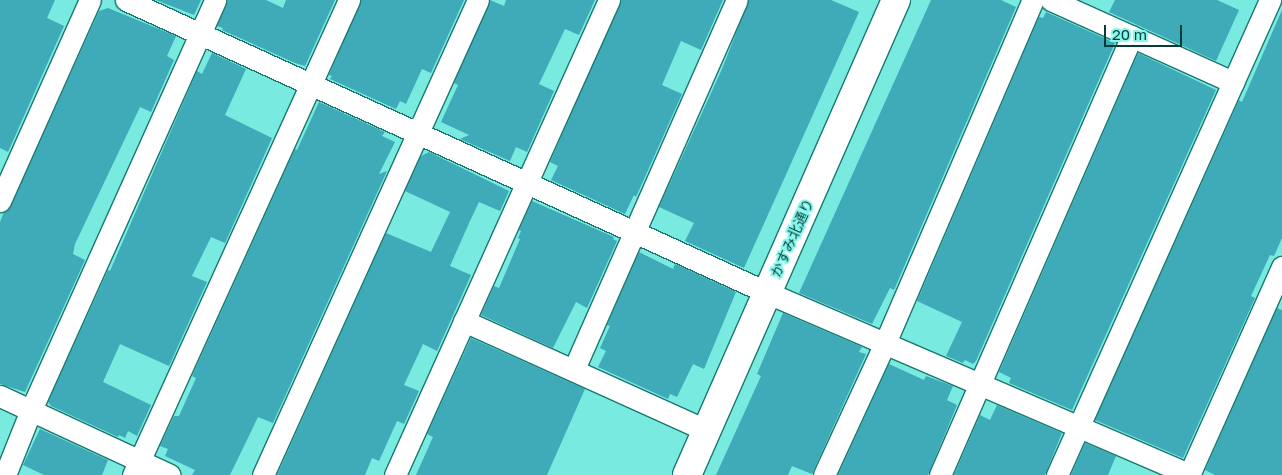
<!DOCTYPE html>
<html>
<head>
<meta charset="utf-8">
<style>
	body { margin:0 }
	#map { position:relative; width:1282px; height:475px; overflow:hidden; background:#78eadf; font-family:"Golos Text","Noto Sans JP",sans-serif }
	div>[style] { position:absolute }
	.building>* { inset:0; background:#3faab8 }
	.roads { filter:drop-shadow(1px 0 #187871) drop-shadow(-1px 0 #187871) drop-shadow(0 1px #187871) drop-shadow(0 -1px #187871) }
	.street>* { height:21px; margin:-10.5px; padding:0 10.5px; transform-origin:10.5px; border-radius:10.5px; background:#fff }
	.secondary>* { height:28px; margin:-14px; padding:0 14px; transform-origin:14px; border-radius:14px; background:#fff }
	span { translate:-50% -50%; white-space:nowrap; text-align:center; line-height:1.15; -webkit-text-stroke:4px #86f7ec; paint-order:stroke }
	.street-label { font-size:14px; color:#063c38 }
	.scale { position:absolute; left:1104px; top:25px; width:78px; height:22px; box-sizing:border-box; border:2px solid #063c38; border-top:0; padding-left:6px; font-size:15px; line-height:18px; white-space:nowrap; color:#063c38; -webkit-text-stroke:4px #86f7ec; paint-order:stroke }
</style>
</head>
<body>
<div id="map">
	<div class="building">
		<div style="clip-path:polygon(0 0,55px 0,47px 18px,64px 26px,8px 152px,0 148px)"></div>
		<div style="clip-path:polygon(156px 0,201px 0,194px 15px)"></div>
		<div style="clip-path:polygon(227px 0,266px 0,283px 8px,286px 0,335px 0,305px 66px,295px 63px,222px 30px,223px 28px,217px 26px)"></div>
		<div style="clip-path:polygon(361px 0,464px 0,431px 73px,422px 69px,406px 104px,400px 101px,396px 109px,330px 79px,332px 76px,329px 75px)"></div>
		<div style="clip-path:polygon(490px 0,504px 6px,506px 0,595px 0,579px 35px,565px 29px,539px 84px,554px 91px,527px 152px,516px 147px,510px 161px,460px 139px,469px 135px,441px 122px,458px 85px,454px 83px)"></div>
		<div style="clip-path:polygon(621px 0,723px 0,701px 50px,681px 41px,662px 85px,682px 94px,636px 197px,634px 195px,625px 214px,551px 180px,558px 166px,550px 162px)"></div>
		<div style="clip-path:polygon(749px 0,831px 0,859px 12px,744px 268px,685px 241px,694px 223px,659px 207px,722px 69px)"></div>
		<div style="clip-path:polygon(931px 0,1001px 0,1016px 7px,894px 290px,890px 288px,872px 324px,799px 293px)"></div>
		<div style="clip-path:polygon(1115px 0,1217px 0,1239px 10px,1216px 61px,1109px 12px)"></div>
		<div style="clip-path:polygon(108px 8px,176px 36px,167px 56px,174px 60px,151px 112px,140px 107px,75px 244px,73px 254px,85px 260px,25px 392px,0 384px,0 222px,4px 212px,11px 206px,99px 11px)"></div>
		<div style="clip-path:polygon(1282px 10px,1282px 238px,1274px 256px,1270px 255px,1251px 296px,1255px 298px,1183px 458px,1095px 420px,1239px 100px,1242px 102px)"></div>
		<div style="clip-path:polygon(1046px 12px,1115px 43px,976px 361px,973px 364px,965px 360px,963px 363px,946px 356px,962px 322px,917px 301px,1039px 17px,1043px 18px)"></div>
		<div style="clip-path:polygon(212px 53px,246px 69px,225px 115px,272px 138px,225px 243px,211px 237px,192px 276px,207px 282px,169px 366px,120px 344px,103px 382px,151px 405px,137px 436px,128px 431px,125px 438px,119px 435px,118px 437px,51px 406px,48px 402px,108px 270px,110px 271px,197px 71px,202px 74px)"></div>
		<div style="clip-path:polygon(1138px 53px,1216px 90px,1072px 410px,1009px 383px,1011px 378px,999px 372px)"></div>
		<div style="clip-path:polygon(319px 102px,385px 132px,382px 136px,395px 142px,379px 174px,387px 171px,273px 423px,258px 417px,230px 475px,192px 475px,195px 470px,165px 456px,168px 449px,160px 446px,174px 416px,179px 416px,196px 378px,192px 376px,295px 149px,297px 150px)"></div>
		<div style="clip-path:polygon(429px 152px,509px 191px,500px 211px,479px 202px,470px 221px,450px 266px,471px 275px,437px 351px,423px 344px,404px 385px,419px 391px,404px 424px,397px 421px,379px 461px,372px 458px,365px 475px,277px 475px,386px 233px,431px 252px,450px 212px,405px 191px,421px 156px)"></div>
		<div style="clip-path:polygon(532px 201px,614px 237px,613px 239px,617px 241px,587px 308px,576px 302px,553px 348px,481px 315px,494px 286px,499px 288px,520px 239px,518px 238px,521px 231px,519px 230px)"></div>
		<div style="clip-path:polygon(639px 252px,673px 269px,675px 264px,736px 292px,704px 369px,693px 364px,677px 397px,670px 394px,668px 399px,598px 367px,606px 351px,600px 348px,610px 326px,607px 325px)"></div>
		<div style="clip-path:polygon(1277px 308px,1282px 310px,1282px 475px,1215px 475px,1205px 470px)"></div>
		<div style="clip-path:polygon(783px 313px,862px 347px,859px 352px,866px 354px,812px 474px,792px 466px,788px 475px,716px 475px,761px 376px,757px 374px)"></div>
		<div style="clip-path:polygon(471px 338px,585px 389px,547px 475px,416px 475px,433px 437px,427px 434px)"></div>
		<div style="clip-path:polygon(889px 364px,924px 380px,926px 376px,953px 386px,947px 400px,957px 405px,928px 475px,838px 475px)"></div>
		<div style="clip-path:polygon(997px 405px,1062px 433px,1045px 475px,954px 475px,980px 415px,990px 420px)"></div>
		<div style="clip-path:polygon(40px 429px,108px 460px,102px 475px,44px 475px,23px 465px)"></div>
		<div style="clip-path:polygon(1085px 443px,1116px 456px,1108px 475px,1071px 475px)"></div>
	</div>
	<div class="roads">
		<div class="street">
			<div style="left:126px;top:0;width:706px;rotate:24.53deg"></div>
			<div style="left:768px;top:293px;width:460px;rotate:23.3deg"></div>
			<div style="left:1051px;top:0;width:200px;rotate:24.3deg"></div>
			<div style="left:0;top:201px;width:220px;rotate:-65.9deg"></div>
			<div style="left:464px;top:321px;width:268px;rotate:24.3deg"></div>
			<div style="left:574px;top:369px;width:403px;rotate:-66.2deg"></div>
			<div style="left:0;top:396px;width:187px;rotate:24.9deg"></div>
			<div style="left:5px;top:475px;width:70px;rotate:-68.2deg"></div>
			<div style="left:31px;top:410px;width:449px;rotate:-65.8deg"></div>
			<div style="left:133px;top:475px;width:522px;rotate:-65.55deg"></div>
			<div style="left:263px;top:475px;width:521px;rotate:-65.65deg"></div>
			<div style="left:395px;top:475px;width:521px;rotate:-65.75deg"></div>
			<div style="left:824px;top:475px;width:145px;rotate:-65.2deg"></div>
			<div style="left:885px;top:343px;width:374px;rotate:-66.7deg"></div>
			<div style="left:940px;top:475px;width:479px;rotate:-66.4deg"></div>
			<div style="left:1057px;top:475px;width:521px;rotate:-65.85deg"></div>
			<div style="left:1189px;top:475px;width:228px;rotate:-65.9deg"></div>
		</div>
		<div class="secondary">
			<div style="left:687px;top:475px;width:519px;rotate:-66.25deg"></div>
		</div>
	</div>
	<div class="street-label">
		<span style="left:792px;top:238px;rotate:-66deg">かすみ北通り</span>
	</div>
	<div class="scale">20 m</div>
</div>
</body>
</html>
